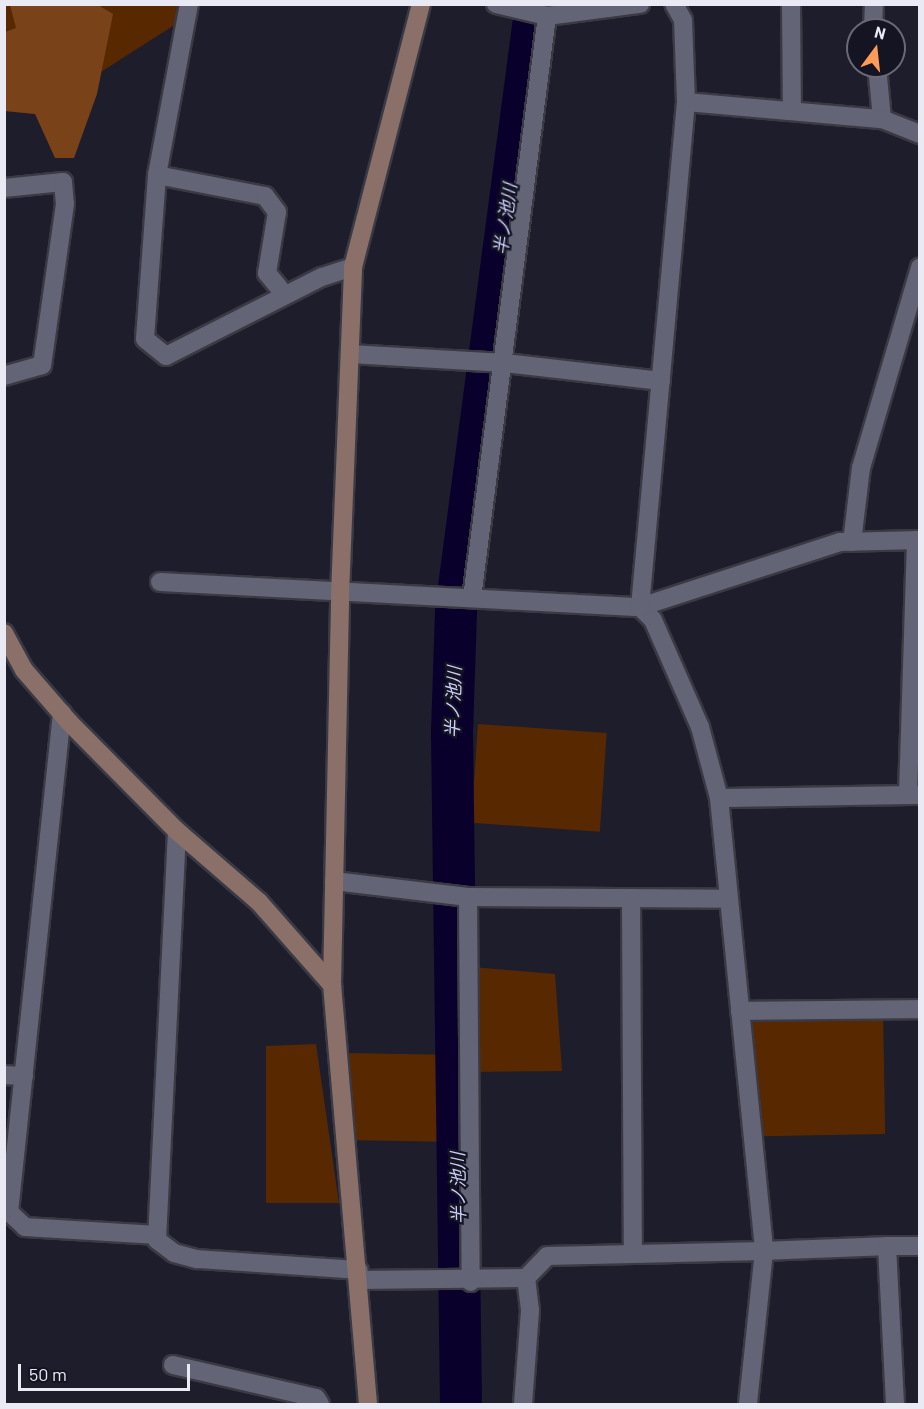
<!DOCTYPE html>
<html>
<head>
<meta charset="utf-8">
<style>
	body { margin:0 }
	#map { position:relative; width:924px; height:1409px; overflow:hidden; background:#1d1d2b; font-family:Barlow,"Noto Sans JP",sans-serif }
	div>[style] { position:absolute }
	.green>* { inset:0; background:#582901; transform-origin:0 0 }
	.forest>* { inset:0; background:#794218 }
	.river>* { height:42px; margin:-21px; padding:0 21px; transform-origin:21px; border-radius:21px; background:#09002b }
	.roads { filter:drop-shadow(2px 0 #3a3944) drop-shadow(-2px 0 #3a3944) drop-shadow(0 2px #3a3944) drop-shadow(0 -2px #3a3944) }
	.street>* { height:18px; margin:-9px; padding:0 9px; transform-origin:9px; border-radius:9px; background:#636475 }
	.secondary>* { height:18px; margin:-9px; padding:0 9px; transform-origin:9px; border-radius:9px; background:#8a7069 }
	span { translate:-50% -50%; white-space:nowrap; text-align:center; line-height:1.15; -webkit-text-stroke:4.5px #141422; paint-order:stroke }
	.water-label { font-size:18px; color:#cccdf8; font-style:italic }
	.frame { position:absolute; inset:0; border:6px solid #eaeaf4; pointer-events:none }
	.north { position:absolute; left:846px; top:18px; width:60px; height:60px; box-sizing:border-box; background:#141422; border:2px solid #6a6a76; border-radius:50%; rotate:15deg; font-size:16px; font-weight:700; line-height:24px; text-align:center; color:#eaeaf4 }
	.north::after { content:''; display:block; margin:auto; width:21px; height:27px; background:#fe9c57; clip-path:polygon(50% 0,100% 100%,50% 72%,0 100%) }
	.scale { position:absolute; left:18px; top:1364px; width:172px; height:27px; box-sizing:border-box; border:3px solid #eaeaf4; border-top:0; padding-left:8px; font-size:18px; line-height:21px; white-space:nowrap; color:#eaeaf4; -webkit-text-stroke:4px #141422; paint-order:stroke }
</style>
</head>
<body>
<div id="map">
	<div class="green">
		<div style="clip-path:polygon(5px 5px,189px 5px,187px 17px,35px 114px,5px 111px)"></div>
		<div style="left:478px;top:724px;width:129px;height:99px;rotate:4deg"></div>
		<div style="clip-path:polygon(472px 967px,555px 974px,562px 1071px,470px 1072px)"></div>
		<div style="left:883px;top:1010px;width:124px;height:143px;rotate:89deg"></div>
		<div style="clip-path:polygon(316px 1044px,339px 1203px,266px 1203px,266px 1046px)"></div>
		<div style="left:348px;top:1053px;width:96px;height:87px;rotate:1deg"></div>
	</div>
	<div class="forest">
		<div style="clip-path:polygon(10px 5px,98px 5px,113px 14px,97px 94px,74px 158px,55px 158px,35px 114px,5px 111px,5px 32px,16px 28px)"></div>
	</div>
	<div class="river">
		<div style="left:461px;top:1404px;width:672px;rotate:-90.77deg"></div>
		<div style="left:452px;top:732px;width:122px;rotate:-88.1deg"></div>
		<div style="left:456px;top:610px;width:611px;rotate:-82.48deg"></div>
	</div>
	<div class="roads">
		<div class="street">
			<div style="left:189px;top:4px;width:174px;rotate:100.6deg"></div>
			<div style="left:157px;top:175px;width:164px;rotate:94.2deg"></div>
			<div style="left:145px;top:339px;width:27px;rotate:39deg"></div>
			<div style="left:166px;top:356px;width:175px;rotate:-26.9deg"></div>
			<div style="left:322px;top:277px;width:33px;rotate:-18deg"></div>
			<div style="left:496px;top:4px;width:52px;rotate:13.2deg"></div>
			<div style="left:547px;top:16px;width:94px;rotate:-7.4deg"></div>
			<div style="left:791px;top:4px;width:105px;rotate:89.5deg"></div>
			<div style="left:873px;top:30px;width:26px;rotate:-88deg"></div>
			<div style="left:877px;top:66px;width:53px;rotate:84.6deg"></div>
			<div style="left:686px;top:102px;width:197px;rotate:5deg"></div>
			<div style="left:882px;top:119px;width:41px;rotate:21.5deg"></div>
			<div style="left:157px;top:175px;width:110px;rotate:11deg"></div>
			<div style="left:265px;top:196px;width:20px;rotate:53deg"></div>
			<div style="left:277px;top:212px;width:62px;rotate:99.3deg"></div>
			<div style="left:267px;top:273px;width:28px;rotate:51deg"></div>
			<div style="left:4px;top:188px;width:59px;rotate:-5.8deg"></div>
			<div style="left:63px;top:182px;width:22px;rotate:85deg"></div>
			<div style="left:65px;top:204px;width:163px;rotate:98.1deg"></div>
			<div style="left:42px;top:365px;width:40px;rotate:164deg"></div>
			<div style="left:350px;top:354px;width:155px;rotate:3.3deg"></div>
			<div style="left:505px;top:363px;width:157px;rotate:6.6deg"></div>
			<div style="left:852px;top:542px;width:75px;rotate:-83.1deg"></div>
			<div style="left:861px;top:468px;width:209px;rotate:-73.6deg"></div>
			<div style="left:160px;top:582px;width:481px;rotate:3deg"></div>
			<div style="left:640px;top:607px;width:210px;rotate:-18deg"></div>
			<div style="left:840px;top:542px;width:80px;rotate:-1.4deg"></div>
			<div style="left:472px;top:598px;width:587px;rotate:-82.66deg"></div>
			<div style="left:640px;top:607px;width:18px;rotate:45deg"></div>
			<div style="left:653px;top:620px;width:117px;rotate:66.3deg"></div>
			<div style="left:700px;top:727px;width:73px;rotate:75deg"></div>
			<div style="left:719px;top:798px;width:455px;rotate:84.3deg"></div>
			<div style="left:764px;top:1251px;width:123px;rotate:-2.3deg"></div>
			<div style="left:887px;top:1246px;width:158px;rotate:87.1deg"></div>
			<div style="left:640px;top:607px;width:507px;rotate:-84.8deg"></div>
			<div style="left:686px;top:102px;width:82px;rotate:-92.1deg"></div>
			<div style="left:683px;top:20px;width:18px;rotate:-119deg"></div>
			<div style="left:62px;top:713px;width:502px;rotate:96.06deg"></div>
			<div style="left:9px;top:1212px;width:22px;rotate:43deg"></div>
			<div style="left:25px;top:1227px;width:132px;rotate:3.5deg"></div>
			<div style="left:908px;top:795px;width:255px;rotate:-88.2deg"></div>
			<div style="left:719px;top:798px;width:199px;rotate:-0.9deg"></div>
			<div style="left:177px;top:831px;width:409px;rotate:92.8deg"></div>
			<div style="left:157px;top:1240px;width:21px;rotate:37deg"></div>
			<div style="left:174px;top:1253px;width:24px;rotate:15deg"></div>
			<div style="left:197px;top:1259px;width:162px;rotate:3.9deg"></div>
			<div style="left:334px;top:881px;width:135px;rotate:6.8deg"></div>
			<div style="left:468px;top:897px;width:261px;rotate:0.4deg"></div>
			<div style="left:468px;top:897px;width:385px;rotate:89.6deg"></div>
			<div style="left:631px;top:898px;width:356px;rotate:89.7deg"></div>
			<div style="left:740px;top:1011px;width:180px;rotate:-0.6deg"></div>
			<div style="left:4px;top:1075px;width:20px;rotate:3deg"></div>
			<div style="left:887px;top:1246px;width:33px"></div>
			<div style="left:360px;top:1280px;width:166px;rotate:-0.7deg"></div>
			<div style="left:526px;top:1278px;width:30px;rotate:-46deg"></div>
			<div style="left:547px;top:1256px;width:217px;rotate:-1.3deg"></div>
			<div style="left:764px;top:1251px;width:154px;rotate:96deg"></div>
			<div style="left:173px;top:1365px;width:147px;rotate:13deg"></div>
			<div style="left:316px;top:1398px;width:7px;rotate:56deg"></div>
			<div style="left:523px;top:1404px;width:94px;rotate:-85.7deg"></div>
			<div style="left:530px;top:1310px;width:32px;rotate:-97deg"></div>
		</div>
		<div class="secondary">
			<div style="left:4px;top:633px;width:42px;rotate:61.6deg"></div>
			<div style="left:24px;top:670px;width:69px;rotate:49.1deg"></div>
			<div style="left:69px;top:722px;width:153px;rotate:45.3deg"></div>
			<div style="left:177px;top:831px;width:108px;rotate:40.9deg"></div>
			<div style="left:259px;top:902px;width:111px;rotate:48.7deg"></div>
			<div style="left:368px;top:1404px;width:421px;rotate:-94.9deg"></div>
			<div style="left:332px;top:985px;width:391px;rotate:-88.8deg"></div>
			<div style="left:340px;top:594px;width:327px;rotate:-87.7deg"></div>
			<div style="left:353px;top:267px;width:272px;rotate:-75.5deg"></div>
		</div>
	</div>
	<div class="water-label">
		<span style="left:505px;top:219px;rotate:-82deg">半ノ池川</span>
		<span style="left:453px;top:702px;rotate:-88deg">半ノ池川</span>
		<span style="left:458px;top:1188px;rotate:-91deg">半ノ池川</span>
	</div>
	<div class="frame"></div>
	<div class="north">N</div>
	<div class="scale">50 m</div>
</div>
</body>
</html>
